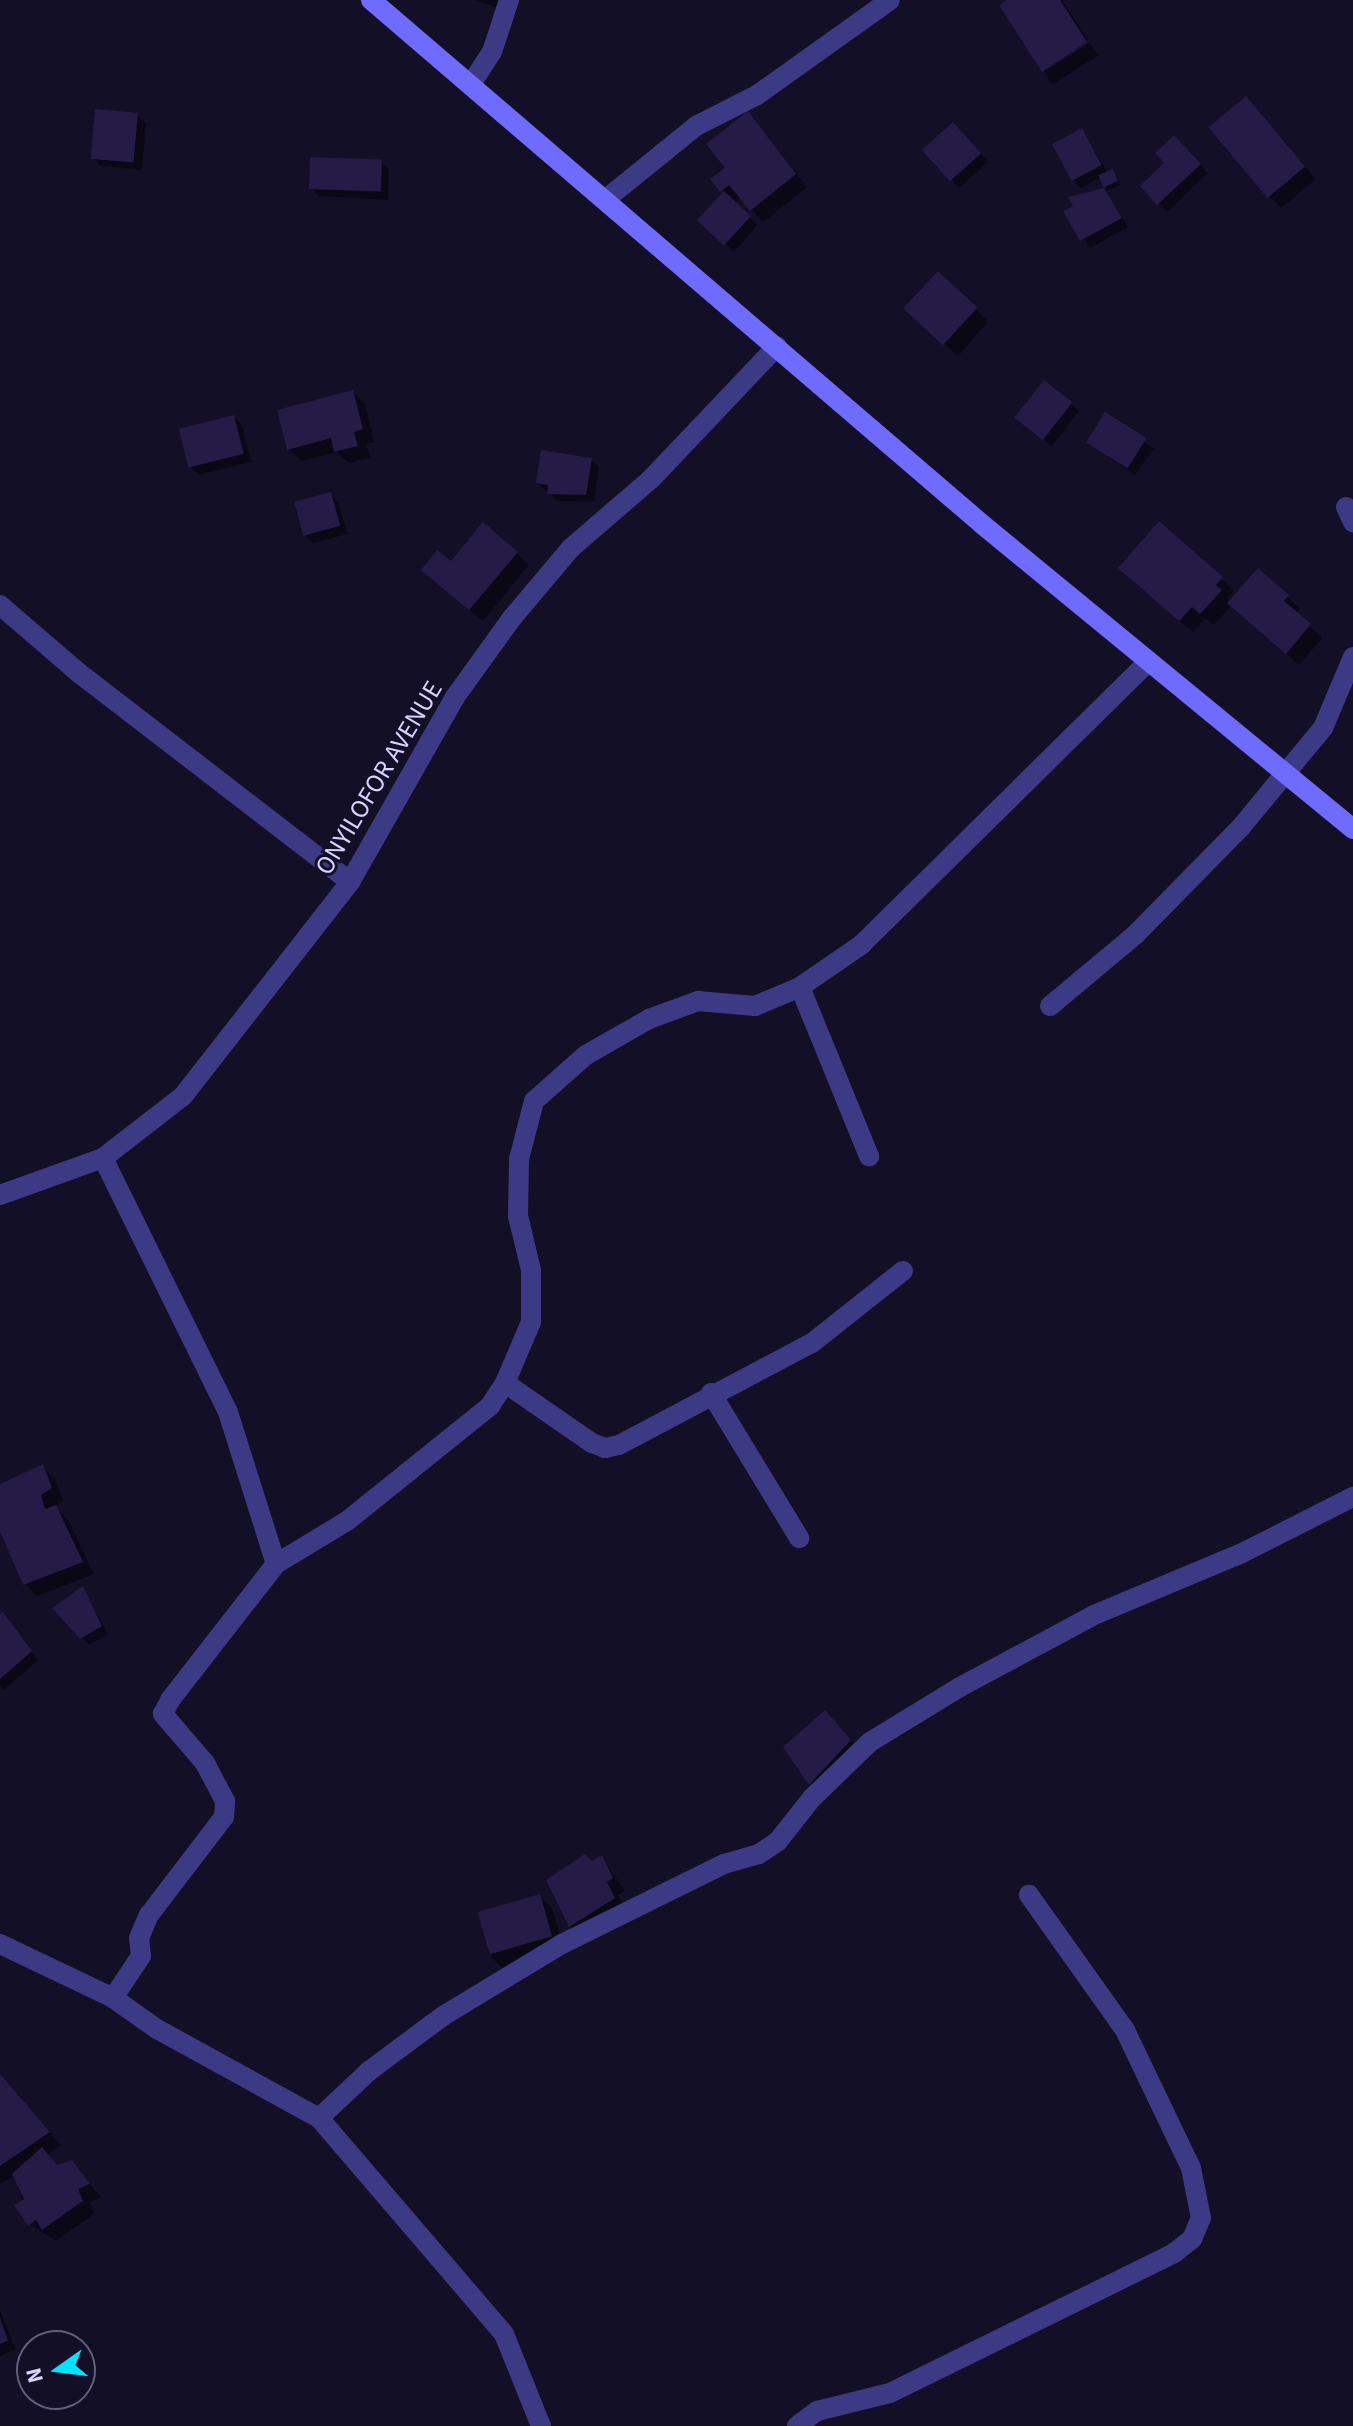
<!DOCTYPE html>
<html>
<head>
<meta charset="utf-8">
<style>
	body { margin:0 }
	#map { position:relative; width:1353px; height:2426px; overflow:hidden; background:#130f26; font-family:"Source Sans 3",sans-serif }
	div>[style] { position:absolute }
	.shadow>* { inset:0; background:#0007; transform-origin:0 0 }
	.building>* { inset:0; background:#241b47; transform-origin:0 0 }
	.street>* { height:20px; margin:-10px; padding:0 10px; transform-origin:10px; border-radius:10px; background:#3d3a85 }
	.secondary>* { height:20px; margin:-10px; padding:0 10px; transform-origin:10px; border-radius:10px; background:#6f6bff }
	span { translate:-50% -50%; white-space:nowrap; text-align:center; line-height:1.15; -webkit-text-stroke:6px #130f26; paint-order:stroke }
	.street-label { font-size:26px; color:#d9d4ff }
	.north { position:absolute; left:16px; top:2330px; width:80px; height:80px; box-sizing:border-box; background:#130f26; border:2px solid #625e7d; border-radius:50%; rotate:256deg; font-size:22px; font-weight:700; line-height:32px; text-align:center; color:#d9d4ff }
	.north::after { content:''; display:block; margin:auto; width:28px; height:36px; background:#00e5ff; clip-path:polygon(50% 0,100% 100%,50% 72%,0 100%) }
</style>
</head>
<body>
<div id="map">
	<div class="shadow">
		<div style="clip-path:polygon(473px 0,513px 0,509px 11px)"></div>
		<div style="clip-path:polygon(1011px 0,1062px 0,1088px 40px,1044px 68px)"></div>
		<div style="left:1090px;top:43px;width:15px;height:54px;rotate:58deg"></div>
		<div style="clip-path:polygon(1258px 111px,1316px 179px,1281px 208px,1269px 196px)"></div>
		<div style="clip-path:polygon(748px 114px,807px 187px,763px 222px,741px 197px,734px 203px,757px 225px,734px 252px,708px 228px,725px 193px,713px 180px,728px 168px)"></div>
		<div style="clip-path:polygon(137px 115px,146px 123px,142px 170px,101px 166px,93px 158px)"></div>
		<div style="clip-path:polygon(1082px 130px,1108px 173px,1116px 175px,1120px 185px,1105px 191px,1128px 227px,1090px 248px,1066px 212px,1076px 207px,1070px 198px,1107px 189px,1101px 177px,1081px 188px,1073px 180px)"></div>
		<div style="clip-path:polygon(961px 132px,988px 162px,959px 188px,925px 150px)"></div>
		<div style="clip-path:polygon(1174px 138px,1208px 173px,1167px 212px,1142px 186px,1167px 163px)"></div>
		<div style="clip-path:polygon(381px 162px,389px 170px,388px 200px,319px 196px,311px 188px)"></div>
		<div style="clip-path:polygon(976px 309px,988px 322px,958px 356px,919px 321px)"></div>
		<div style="clip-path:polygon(352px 392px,365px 404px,374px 442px,366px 444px,370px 458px,349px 463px,337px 452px,301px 461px,289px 449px)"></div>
		<div style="clip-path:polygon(1071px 403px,1079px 411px,1052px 446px,1025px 426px)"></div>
		<div style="left:1106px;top:415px;width:58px;height:33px;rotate:35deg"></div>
		<div style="clip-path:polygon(234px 417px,242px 425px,251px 462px,199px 475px,191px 467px)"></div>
		<div style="clip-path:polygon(591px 459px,599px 467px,594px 502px,557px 501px,538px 483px)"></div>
		<div style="clip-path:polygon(330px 494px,338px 502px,347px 534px,313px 543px,305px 535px)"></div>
		<div style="clip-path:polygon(516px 553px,529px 565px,483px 621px,423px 570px)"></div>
		<div style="clip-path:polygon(1258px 570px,1300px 609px,1296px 614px,1322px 638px,1299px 665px,1232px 605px,1214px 625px,1205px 618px,1193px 632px,1134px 581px,1222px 579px,1234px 591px,1227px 598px,1231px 602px)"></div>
		<div style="clip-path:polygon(42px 1466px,55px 1479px,63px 1501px,55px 1507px,68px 1520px,94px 1574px,37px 1596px,25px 1584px,0 1526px,0 1486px)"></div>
		<div style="clip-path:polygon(83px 1588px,108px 1634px,89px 1645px,81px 1637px)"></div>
		<div style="clip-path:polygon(0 1617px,38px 1660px,4px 1690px,0 1686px)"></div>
		<div style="clip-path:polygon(833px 1721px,858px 1749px,818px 1792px,786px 1748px)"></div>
		<div style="clip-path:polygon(602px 1858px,625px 1891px,618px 1895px,626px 1911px,583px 1939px,570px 1926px,549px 1880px)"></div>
		<div style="clip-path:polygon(539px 1896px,552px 1908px,564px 1948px,503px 1968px,490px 1956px)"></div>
		<div style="clip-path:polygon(0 2075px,61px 2145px,47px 2155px,58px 2167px,71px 2163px,101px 2197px,90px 2202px,94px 2214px,56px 2241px,29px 2224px,15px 2176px,0 2184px)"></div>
		<div style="clip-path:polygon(0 2310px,15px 2349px,0 2356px)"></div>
	</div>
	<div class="building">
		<div style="clip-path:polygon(1007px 0,1060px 0,1087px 42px,1042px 72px,999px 5px)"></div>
		<div style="left:1246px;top:96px;width:92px;height:49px;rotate:50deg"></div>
		<div style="left:95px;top:109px;width:43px;height:50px;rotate:5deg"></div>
		<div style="clip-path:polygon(748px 111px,796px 174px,750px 211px,729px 185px,720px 192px,710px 179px,725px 168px,706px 144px)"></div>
		<div style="left:953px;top:122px;width:42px;height:42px;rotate:48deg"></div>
		<div style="left:1082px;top:128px;width:42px;height:34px;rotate:62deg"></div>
		<div style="clip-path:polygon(1174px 135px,1201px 164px,1157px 205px,1140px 186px,1164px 163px,1155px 153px)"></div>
		<div style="left:310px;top:157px;width:72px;height:32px;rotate:2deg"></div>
		<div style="left:1113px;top:169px;width:13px;height:16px;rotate:67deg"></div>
		<div style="clip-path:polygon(1104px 188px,1122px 218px,1080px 241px,1063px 211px,1073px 206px,1068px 197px)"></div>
		<div style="left:724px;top:191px;width:37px;height:40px;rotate:43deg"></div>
		<div style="left:938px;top:271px;width:54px;height:51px;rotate:43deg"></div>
		<div style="left:1044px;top:380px;width:36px;height:48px;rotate:38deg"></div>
		<div style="clip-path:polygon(353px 390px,363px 429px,354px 432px,358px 446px,334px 452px,331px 438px,287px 450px,277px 410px)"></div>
		<div style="left:1105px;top:412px;width:49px;height:36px;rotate:32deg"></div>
		<div style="left:234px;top:415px;width:40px;height:57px;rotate:76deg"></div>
		<div style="clip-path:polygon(541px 450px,592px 458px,586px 495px,547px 494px,548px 485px,536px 483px)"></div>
		<div style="left:331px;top:492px;width:35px;height:38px;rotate:75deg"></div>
		<div style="clip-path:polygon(1159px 521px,1223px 577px,1216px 585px,1222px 590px,1200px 614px,1192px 607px,1179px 621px,1118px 568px)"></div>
		<div style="clip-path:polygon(483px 522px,518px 552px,469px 610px,421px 570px,437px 550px,451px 561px)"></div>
		<div style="clip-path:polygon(1258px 568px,1289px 595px,1284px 601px,1311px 624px,1286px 654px,1227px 603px)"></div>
		<div style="clip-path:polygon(43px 1464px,52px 1488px,41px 1495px,45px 1509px,56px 1505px,83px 1562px,23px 1585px,0 1531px,0 1484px)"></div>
		<div style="clip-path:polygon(83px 1586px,102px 1626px,80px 1639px,52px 1608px)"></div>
		<div style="clip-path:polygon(3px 1612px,32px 1651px,0 1679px,0 1614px)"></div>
		<div style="clip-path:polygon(825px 1710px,851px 1740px,809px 1785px,783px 1747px)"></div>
		<div style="clip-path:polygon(585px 1854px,592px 1861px,602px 1855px,613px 1878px,607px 1882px,615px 1898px,569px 1927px,546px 1880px)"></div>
		<div style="left:540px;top:1894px;width:44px;height:65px;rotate:74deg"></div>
		<div style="clip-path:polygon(0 2074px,50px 2132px,0 2166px)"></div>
		<div style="clip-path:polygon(42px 2147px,57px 2165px,72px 2160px,90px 2184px,78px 2189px,83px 2201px,42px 2230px,36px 2220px,28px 2226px,14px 2205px,24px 2199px,12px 2174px)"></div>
		<div style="clip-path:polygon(0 2318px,8px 2341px,0 2344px)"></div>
	</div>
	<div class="street">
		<div style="left:471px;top:84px;width:38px;rotate:-57deg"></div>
		<div style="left:492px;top:52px;width:55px;rotate:-71.9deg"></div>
		<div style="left:606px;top:199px;width:116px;rotate:-39deg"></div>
		<div style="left:696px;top:126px;width:68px;rotate:-26.9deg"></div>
		<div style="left:757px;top:95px;width:163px;rotate:-35.5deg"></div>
		<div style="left:1346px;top:507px;width:17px;rotate:65deg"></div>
		<div style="left:0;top:605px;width:104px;rotate:40.7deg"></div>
		<div style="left:79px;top:673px;width:342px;rotate:37.6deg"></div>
		<div style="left:800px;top:987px;width:183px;rotate:67.8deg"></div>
		<div style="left:1050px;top:1006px;width:111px;rotate:-39.9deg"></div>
		<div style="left:1135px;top:935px;width:151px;rotate:-45.5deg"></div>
		<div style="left:1241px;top:827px;width:129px;rotate:-50.4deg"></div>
		<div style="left:1323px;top:728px;width:77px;rotate:-67.1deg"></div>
		<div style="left:103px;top:1158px;width:283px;rotate:63.8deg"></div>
		<div style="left:228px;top:1412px;width:159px;rotate:72.5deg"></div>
		<div style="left:0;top:1195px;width:109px;rotate:-19.8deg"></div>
		<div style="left:103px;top:1158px;width:101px;rotate:-37.8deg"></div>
		<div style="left:183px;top:1096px;width:271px;rotate:-52deg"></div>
		<div style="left:350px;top:882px;width:213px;rotate:-60.4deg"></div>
		<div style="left:455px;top:697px;width:97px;rotate:-54.2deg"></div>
		<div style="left:512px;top:618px;width:92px;rotate:-49.9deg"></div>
		<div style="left:571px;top:548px;width:106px;rotate:-40.8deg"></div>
		<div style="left:651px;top:479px;width:183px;rotate:-46.5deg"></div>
		<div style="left:505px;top:1383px;width:106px;rotate:34.6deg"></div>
		<div style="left:592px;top:1443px;width:14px;rotate:21deg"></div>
		<div style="left:605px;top:1448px;width:14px;rotate:-12deg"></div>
		<div style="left:619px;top:1445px;width:218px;rotate:-27.9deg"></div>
		<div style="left:812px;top:1343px;width:116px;rotate:-38.4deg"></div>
		<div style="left:711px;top:1393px;width:170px;rotate:58.7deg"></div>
		<div style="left:0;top:1944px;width:125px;rotate:25.5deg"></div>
		<div style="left:113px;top:1998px;width:54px;rotate:35.2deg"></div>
		<div style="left:157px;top:2029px;width:185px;rotate:28.8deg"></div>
		<div style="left:319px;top:2118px;width:284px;rotate:49.4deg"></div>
		<div style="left:504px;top:2334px;width:99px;rotate:68.1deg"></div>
		<div style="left:113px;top:1998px;width:50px;rotate:-56.3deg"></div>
		<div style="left:141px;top:1956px;width:18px;rotate:-96deg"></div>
		<div style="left:139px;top:1938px;width:25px;rotate:-67deg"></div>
		<div style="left:149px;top:1915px;width:123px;rotate:-52.6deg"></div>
		<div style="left:224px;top:1817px;width:16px;rotate:-86deg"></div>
		<div style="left:225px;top:1801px;width:43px;rotate:-117.8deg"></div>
		<div style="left:205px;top:1763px;width:65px;rotate:-130.6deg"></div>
		<div style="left:163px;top:1714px;width:16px;rotate:-63deg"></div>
		<div style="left:170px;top:1700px;width:172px;rotate:-52.1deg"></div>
		<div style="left:276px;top:1564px;width:83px;rotate:-31.2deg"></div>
		<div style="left:347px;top:1521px;width:184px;rotate:-38.8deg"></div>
		<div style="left:490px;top:1406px;width:27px;rotate:-57deg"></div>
		<div style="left:505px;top:1383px;width:66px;rotate:-66.9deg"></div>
		<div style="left:531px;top:1322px;width:52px;rotate:-90deg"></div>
		<div style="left:531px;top:1270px;width:56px;rotate:-103.5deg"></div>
		<div style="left:518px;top:1216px;width:57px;rotate:-89deg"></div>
		<div style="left:519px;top:1159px;width:60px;rotate:-75.5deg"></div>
		<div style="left:534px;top:1101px;width:69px;rotate:-41.5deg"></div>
		<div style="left:586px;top:1055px;width:73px;rotate:-29.7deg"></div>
		<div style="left:649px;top:1019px;width:52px;rotate:-20.2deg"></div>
		<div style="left:698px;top:1001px;width:57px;rotate:5deg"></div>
		<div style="left:755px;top:1006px;width:49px;rotate:-22.9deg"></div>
		<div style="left:800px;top:987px;width:74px;rotate:-34.5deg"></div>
		<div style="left:861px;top:945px;width:404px;rotate:-44.6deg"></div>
		<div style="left:319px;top:2118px;width:69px;rotate:-43.2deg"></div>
		<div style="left:369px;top:2071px;width:92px;rotate:-36.6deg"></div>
		<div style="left:443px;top:2016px;width:139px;rotate:-31.2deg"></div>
		<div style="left:562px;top:1944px;width:181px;rotate:-26.3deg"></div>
		<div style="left:724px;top:1864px;width:36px;rotate:-16deg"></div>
		<div style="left:759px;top:1854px;width:23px;rotate:-34deg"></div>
		<div style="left:778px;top:1841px;width:55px;rotate:-51.7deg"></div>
		<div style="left:812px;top:1798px;width:81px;rotate:-44deg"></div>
		<div style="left:870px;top:1742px;width:105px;rotate:-31.4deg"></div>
		<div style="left:960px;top:1687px;width:152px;rotate:-28.2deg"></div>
		<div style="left:1094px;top:1615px;width:158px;rotate:-22.7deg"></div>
		<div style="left:1240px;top:1554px;width:127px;rotate:-26.8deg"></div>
		<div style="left:797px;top:2426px;width:25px;rotate:-37deg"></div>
		<div style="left:817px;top:2411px;width:75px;rotate:-13.9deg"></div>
		<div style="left:890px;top:2393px;width:317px;rotate:-26.2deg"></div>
		<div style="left:1174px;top:2253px;width:23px;rotate:-38deg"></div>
		<div style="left:1192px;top:2239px;width:23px;rotate:-67deg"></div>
		<div style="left:1201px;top:2218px;width:51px;rotate:-101.3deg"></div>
		<div style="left:1191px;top:2168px;width:153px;rotate:-115.6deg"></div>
		<div style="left:1125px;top:2030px;width:166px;rotate:-125.4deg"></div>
	</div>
	<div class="secondary">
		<div style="left:371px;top:0;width:806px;rotate:40.62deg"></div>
		<div style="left:983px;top:525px;width:479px;rotate:39.4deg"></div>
	</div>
	<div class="street-label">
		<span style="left:379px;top:778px;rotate:-59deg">ONYILOFOR AVENUE</span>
	</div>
	<div class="north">N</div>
</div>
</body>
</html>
